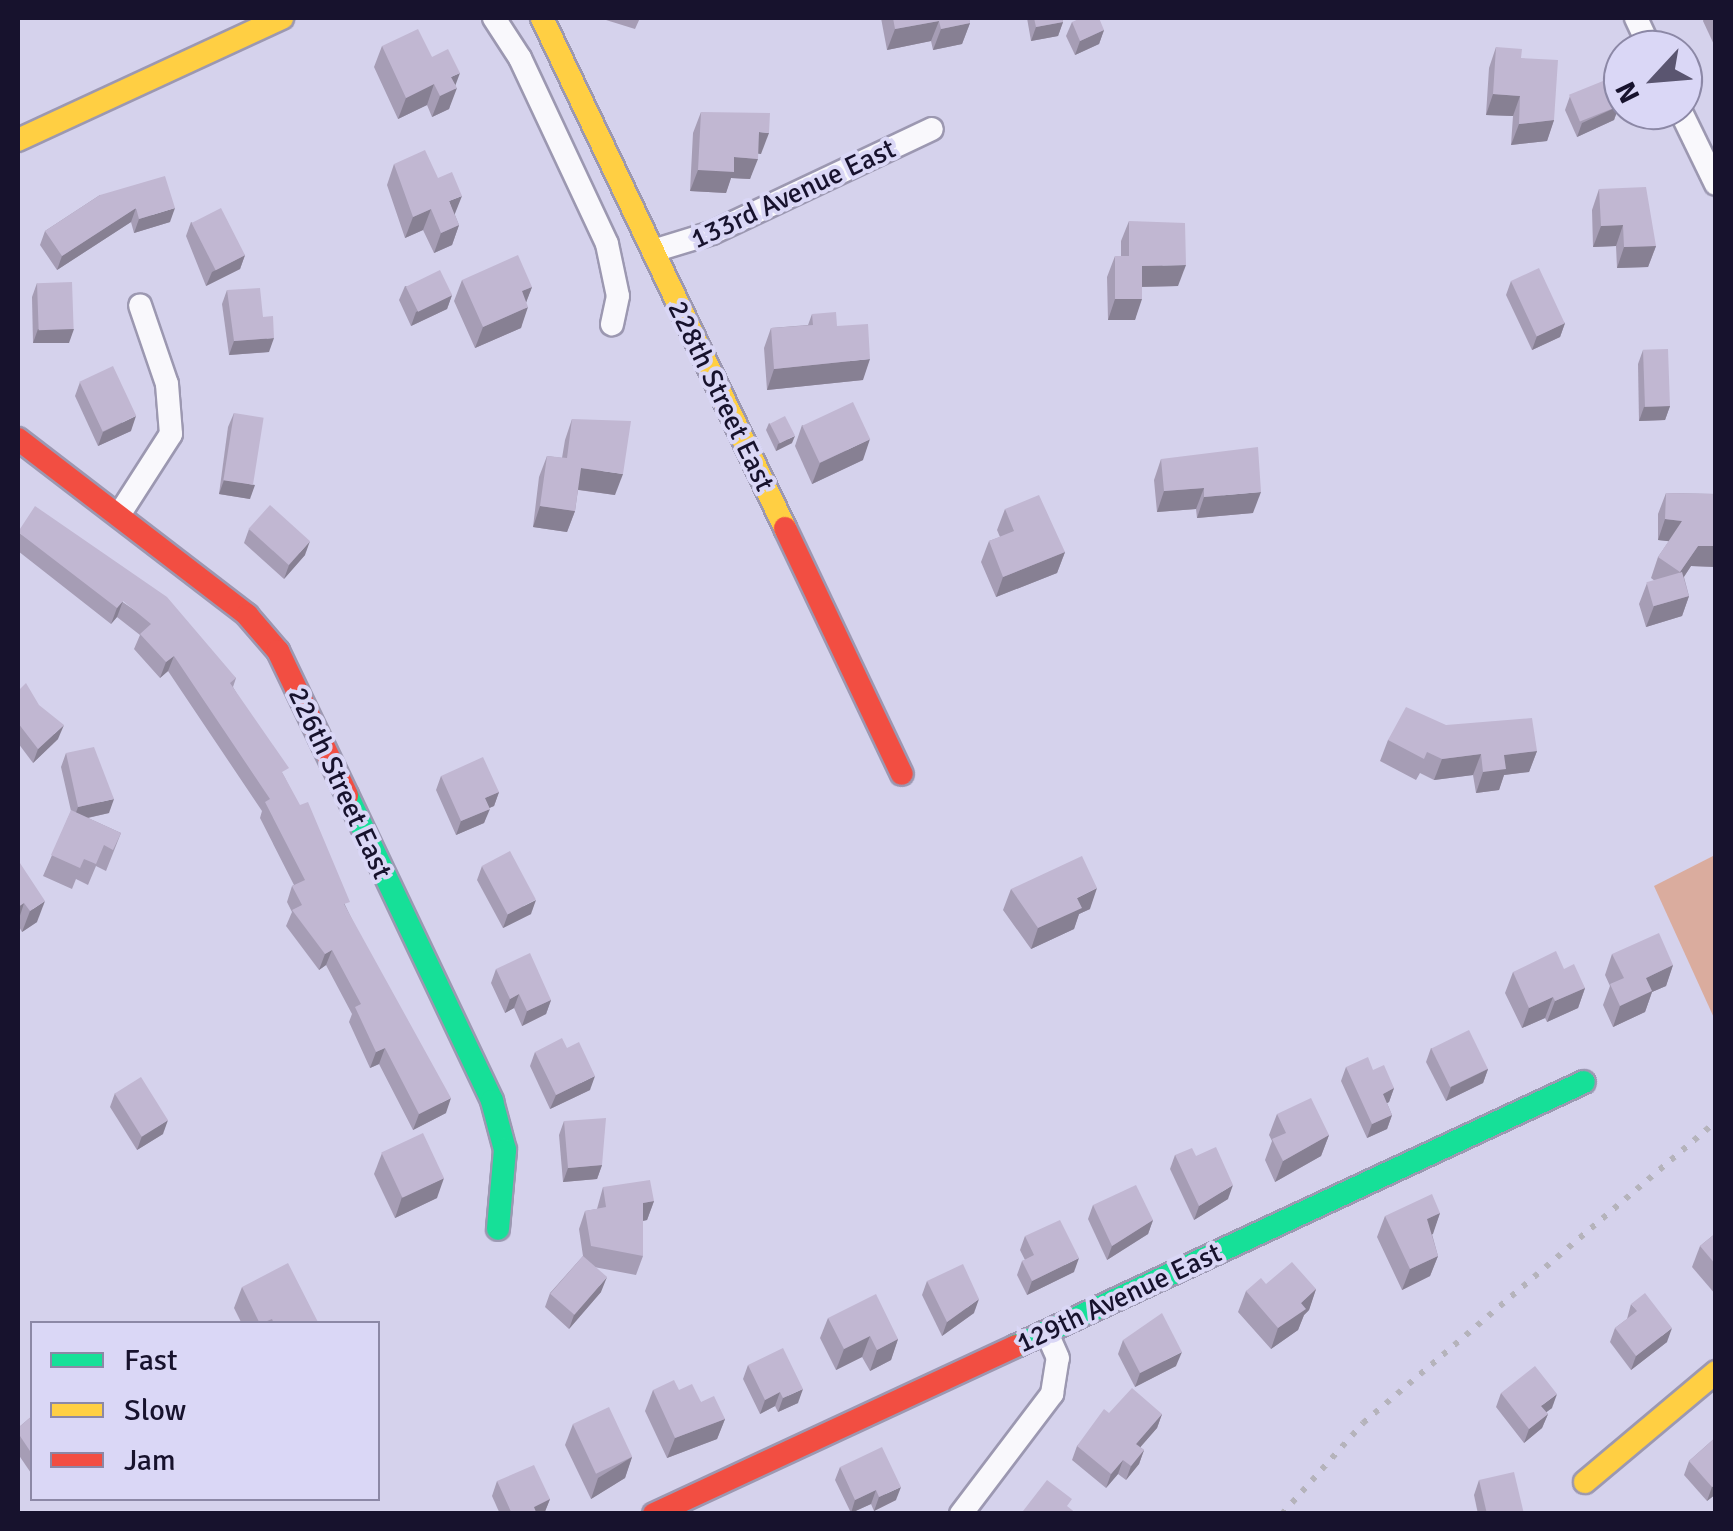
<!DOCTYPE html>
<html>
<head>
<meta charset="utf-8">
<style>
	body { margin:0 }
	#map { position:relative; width:1733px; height:1531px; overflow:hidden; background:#d5d2ec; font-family:Signika,sans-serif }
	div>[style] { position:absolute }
	.green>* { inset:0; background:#daac9e }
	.roads { filter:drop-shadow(2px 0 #9c98b1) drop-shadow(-2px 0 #9c98b1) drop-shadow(0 2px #9c98b1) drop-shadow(0 -2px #9c98b1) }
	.street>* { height:22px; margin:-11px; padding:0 11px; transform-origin:11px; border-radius:11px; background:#f9f8fc }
	.fast>* { height:22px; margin:-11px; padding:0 11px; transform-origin:11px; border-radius:11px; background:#16e098 }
	.slow>* { height:22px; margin:-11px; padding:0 11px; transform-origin:11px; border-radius:11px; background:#ffcf43 }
	.jam>* { height:22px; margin:-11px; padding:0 11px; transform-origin:11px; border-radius:11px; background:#f24e42 }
	.rail>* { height:6px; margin-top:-3px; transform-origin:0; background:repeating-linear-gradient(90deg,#b5b3bb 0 5px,transparent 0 15px) }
	.wall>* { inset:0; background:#a69db5 }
	.shaded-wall>* { inset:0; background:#878093 }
	.building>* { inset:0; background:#c1b7d2; transform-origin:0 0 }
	span { translate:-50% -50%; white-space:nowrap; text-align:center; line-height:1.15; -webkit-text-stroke:8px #dad7f6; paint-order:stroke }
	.street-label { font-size:28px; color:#17122d }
	.frame { position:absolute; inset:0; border:20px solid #17122d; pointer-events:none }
	.legend { position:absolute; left:30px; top:1321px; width:350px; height:180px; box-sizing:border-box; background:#dad7f6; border:2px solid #8c88a6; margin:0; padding:12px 18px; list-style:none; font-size:30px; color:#17122d }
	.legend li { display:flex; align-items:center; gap:20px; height:50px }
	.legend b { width:50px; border:2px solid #8c88a6 }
	.north { position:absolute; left:1603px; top:30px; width:100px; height:100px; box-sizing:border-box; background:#dad7f6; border:2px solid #8c88a6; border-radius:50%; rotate:244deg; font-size:28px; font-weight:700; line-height:40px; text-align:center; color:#17122d }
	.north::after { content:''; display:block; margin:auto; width:35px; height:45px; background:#5a5570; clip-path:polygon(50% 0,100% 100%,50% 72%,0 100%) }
</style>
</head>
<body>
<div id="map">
	<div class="green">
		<div style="clip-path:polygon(1715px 855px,1715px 1020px,1654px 886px)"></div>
	</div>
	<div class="roads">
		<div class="street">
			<div style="left:494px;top:18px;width:48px;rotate:57deg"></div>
			<div style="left:520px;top:58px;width:205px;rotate:64.9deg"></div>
			<div style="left:607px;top:244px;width:53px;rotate:78.1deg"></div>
			<div style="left:618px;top:296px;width:29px;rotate:102deg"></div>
			<div style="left:1636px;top:18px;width:35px;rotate:65deg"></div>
			<div style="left:1680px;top:110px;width:82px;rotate:64.1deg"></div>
			<div style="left:653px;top:251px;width:62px;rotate:-17deg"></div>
			<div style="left:712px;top:233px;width:243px;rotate:-25.3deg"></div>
			<div style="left:119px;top:515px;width:96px;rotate:-57.3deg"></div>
			<div style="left:171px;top:434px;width:50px;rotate:-94.6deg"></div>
			<div style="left:167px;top:384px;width:83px;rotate:-108.9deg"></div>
			<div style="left:961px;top:1514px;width:151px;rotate:-52.8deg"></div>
			<div style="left:1052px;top:1394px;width:36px;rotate:-81deg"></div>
			<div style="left:1058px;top:1358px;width:27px;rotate:-114deg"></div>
		</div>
		<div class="fast">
			<div style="left:347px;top:795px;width:339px;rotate:64.6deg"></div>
			<div style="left:492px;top:1101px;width:51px;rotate:75.1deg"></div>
			<div style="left:505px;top:1150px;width:79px;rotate:95.1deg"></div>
			<div style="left:1016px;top:1346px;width:626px;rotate:-24.93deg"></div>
		</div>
		<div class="slow">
			<div style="left:542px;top:18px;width:565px;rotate:64.52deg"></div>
			<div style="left:18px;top:140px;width:291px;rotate:-24.8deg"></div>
			<div style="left:1585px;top:1482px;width:171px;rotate:-40deg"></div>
		</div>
		<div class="jam">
			<div style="left:18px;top:439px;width:289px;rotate:37.5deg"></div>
			<div style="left:247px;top:615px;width:48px;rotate:49.3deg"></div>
			<div style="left:278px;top:651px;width:160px;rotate:64.4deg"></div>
			<div style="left:785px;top:528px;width:272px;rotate:64.6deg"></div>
			<div style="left:654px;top:1514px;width:399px;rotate:-24.9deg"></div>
		</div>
	</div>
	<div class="rail">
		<div style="left:1282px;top:1514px;width:122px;rotate:-48.3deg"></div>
		<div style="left:1363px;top:1423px;width:464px;rotate:-40.5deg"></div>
	</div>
	<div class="wall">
		<div style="clip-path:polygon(607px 18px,640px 18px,635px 29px,606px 20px)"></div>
		<div style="clip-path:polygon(881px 18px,969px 18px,970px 23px,962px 44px,933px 50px,931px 41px,887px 50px)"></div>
		<div style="clip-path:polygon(1027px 18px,1062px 18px,1063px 22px,1058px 36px,1031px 41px)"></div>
		<div style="clip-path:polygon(1704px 18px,1716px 18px,1716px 49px,1703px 21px)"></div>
		<div style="clip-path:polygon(1072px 22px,1104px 30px,1099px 44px,1075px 55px,1066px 36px)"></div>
		<div style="clip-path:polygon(382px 46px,432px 57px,455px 85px,449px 109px,432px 117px,427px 105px,398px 119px,374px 67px)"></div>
		<div style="clip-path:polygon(1496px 47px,1521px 58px,1554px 120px,1547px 141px,1511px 145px,1513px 116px,1486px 115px,1489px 68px)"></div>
		<div style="clip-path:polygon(1570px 96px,1619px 106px,1614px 120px,1577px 137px,1565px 110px)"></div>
		<div style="clip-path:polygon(701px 112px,761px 154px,758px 153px,750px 179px,731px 178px,726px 193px,690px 191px,693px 133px)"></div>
		<div style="clip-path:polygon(394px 164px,455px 215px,459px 225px,452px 245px,434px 253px,423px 230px,405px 238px,387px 185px)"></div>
		<div style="clip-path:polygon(1599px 189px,1656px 246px,1648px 267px,1617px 268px,1616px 246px,1593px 247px,1592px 210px)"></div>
		<div style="clip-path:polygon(100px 195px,170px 222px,134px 233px,131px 222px,57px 270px,40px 245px,45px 231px)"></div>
		<div style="clip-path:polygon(1129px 221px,1178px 286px,1142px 287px,1135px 320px,1108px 320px,1107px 277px,1115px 256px,1121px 256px,1121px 241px)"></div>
		<div style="clip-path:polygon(191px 222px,245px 255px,240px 269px,206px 286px,186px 236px)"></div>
		<div style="clip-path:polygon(462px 280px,532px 287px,526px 302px,521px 328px,475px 348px,454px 301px)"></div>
		<div style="clip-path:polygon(1511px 281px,1565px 323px,1560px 337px,1532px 350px,1506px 295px)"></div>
		<div style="clip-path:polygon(37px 283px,69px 343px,33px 343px,32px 297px)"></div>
		<div style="clip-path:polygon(405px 286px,452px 295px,447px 309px,411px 326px,399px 300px)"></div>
		<div style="clip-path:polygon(227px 290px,263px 317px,269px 352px,229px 355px,222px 304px)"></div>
		<div style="clip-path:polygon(812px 314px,863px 380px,767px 390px,764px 348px,771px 328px,808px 325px)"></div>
		<div style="clip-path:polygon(1643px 350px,1670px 406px,1665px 420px,1639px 421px,1638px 364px)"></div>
		<div style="clip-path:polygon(80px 382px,131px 431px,98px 446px,75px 396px)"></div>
		<div style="clip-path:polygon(234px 413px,250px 499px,219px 494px,228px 427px)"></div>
		<div style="clip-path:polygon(572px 419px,615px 495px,578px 490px,575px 511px,567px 532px,533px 527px,539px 477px,547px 456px,562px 458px,565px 440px)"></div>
		<div style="clip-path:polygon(769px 423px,792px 443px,776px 451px,766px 430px)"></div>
		<div style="clip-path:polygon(802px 425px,863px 460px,812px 484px,795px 446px)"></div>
		<div style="clip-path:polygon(1161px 459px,1253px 513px,1197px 518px,1196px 509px,1157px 512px,1154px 480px)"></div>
		<div style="clip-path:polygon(1666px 493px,1716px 494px,1716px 567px,1691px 566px,1684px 577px,1689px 596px,1682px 616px,1646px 627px,1639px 604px,1647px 583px,1655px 581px,1651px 578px,1658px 557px,1669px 541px,1658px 540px,1658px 514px)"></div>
		<div style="clip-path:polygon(1005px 509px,1065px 552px,1057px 573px,996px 597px,981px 562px,989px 541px,1000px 537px,997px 530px)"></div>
		<div style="clip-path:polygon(249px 529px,305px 555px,284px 579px,244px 543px)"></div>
		<div style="clip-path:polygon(18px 532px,236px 678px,233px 687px,285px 778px,347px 909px,446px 1113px,413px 1130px,379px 1064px,370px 1068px,349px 1022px,352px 1014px,326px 965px,319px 970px,286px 926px,292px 912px,287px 902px,292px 886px,294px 885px,260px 818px,262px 811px,168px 671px,160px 678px,134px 649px,140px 635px,117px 617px,111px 624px,18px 551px)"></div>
		<div style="clip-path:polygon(18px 691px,58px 739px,33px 763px,18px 743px)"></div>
		<div style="clip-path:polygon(1446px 725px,1537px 751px,1529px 772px,1504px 775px,1499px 790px,1476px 793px,1473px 775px,1434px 780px,1420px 773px,1416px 780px,1380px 761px,1388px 740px)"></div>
		<div style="clip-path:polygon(66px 753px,109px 813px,88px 818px,121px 833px,106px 871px,96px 866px,88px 885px,76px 879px,72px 889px,43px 876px,71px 811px,61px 767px)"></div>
		<div style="clip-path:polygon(441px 776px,499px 792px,494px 806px,489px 808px,484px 823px,456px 835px,436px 790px)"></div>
		<div style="clip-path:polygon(18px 860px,37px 922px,22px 932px,18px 925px)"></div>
		<div style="clip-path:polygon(482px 866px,531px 914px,503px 928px,477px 880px)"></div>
		<div style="clip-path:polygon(1011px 889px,1090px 909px,1079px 914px,1074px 929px,1031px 949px,1003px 910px)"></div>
		<div style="clip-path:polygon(1612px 954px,1673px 965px,1666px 986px,1652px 992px,1645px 1012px,1613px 1027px,1603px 1005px,1610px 986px,1605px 975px)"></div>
		<div style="clip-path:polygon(496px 969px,551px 1000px,546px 1014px,522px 1026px,514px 1008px,505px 1013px,491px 983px)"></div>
		<div style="clip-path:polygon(1564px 969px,1585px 988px,1578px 1008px,1547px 1022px,1545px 1018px,1522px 1028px,1505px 993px,1513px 972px)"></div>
		<div style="clip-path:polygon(1431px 1048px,1488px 1069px,1483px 1083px,1446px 1101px,1426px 1062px)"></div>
		<div style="clip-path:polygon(535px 1052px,590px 1090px,550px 1109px,530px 1066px)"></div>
		<div style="clip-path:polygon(1346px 1067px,1373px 1070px,1394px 1088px,1389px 1102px,1387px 1103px,1392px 1115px,1387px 1129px,1367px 1138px,1341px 1081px)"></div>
		<div style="clip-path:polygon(115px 1093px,163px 1134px,137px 1150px,110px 1107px)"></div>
		<div style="clip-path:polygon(1277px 1114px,1329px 1135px,1321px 1156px,1275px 1182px,1265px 1160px,1272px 1141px,1269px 1135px)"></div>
		<div style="clip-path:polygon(564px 1121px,602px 1165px,597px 1179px,563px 1182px,559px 1135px)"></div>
		<div style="clip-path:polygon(382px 1153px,437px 1198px,395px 1218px,374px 1174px)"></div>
		<div style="clip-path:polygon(1175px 1155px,1196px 1156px,1228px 1199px,1194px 1220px,1170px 1169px)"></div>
		<div style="clip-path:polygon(603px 1187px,654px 1201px,647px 1220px,643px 1221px,643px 1256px,636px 1275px,594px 1267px,601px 1292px,569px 1329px,545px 1307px,550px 1293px,583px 1256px,579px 1229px,585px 1211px,597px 1209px)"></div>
		<div style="clip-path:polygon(1093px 1205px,1153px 1220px,1148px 1234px,1107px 1260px,1088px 1219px)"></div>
		<div style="clip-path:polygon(1440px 1213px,1432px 1234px,1438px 1256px,1430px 1276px,1402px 1290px,1377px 1237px,1385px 1216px)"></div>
		<div style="clip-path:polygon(1716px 1233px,1716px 1295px,1692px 1267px,1700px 1246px)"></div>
		<div style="clip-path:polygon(1025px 1236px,1074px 1272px,1027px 1295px,1017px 1275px,1022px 1261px,1025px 1260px,1020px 1250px)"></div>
		<div style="clip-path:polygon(927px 1281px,974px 1313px,942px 1336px,922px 1295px)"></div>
		<div style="clip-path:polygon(1266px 1284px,1316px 1289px,1309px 1310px,1304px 1315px,1298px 1330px,1271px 1349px,1238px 1312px,1246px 1291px)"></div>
		<div style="clip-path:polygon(242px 1287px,319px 1324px,242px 1324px,234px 1308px)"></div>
		<div style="clip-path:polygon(1631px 1304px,1667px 1342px,1631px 1370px,1610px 1342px,1615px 1328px,1627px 1319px)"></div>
		<div style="clip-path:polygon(828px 1318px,898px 1339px,891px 1360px,870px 1371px,862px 1357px,836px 1370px,820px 1338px)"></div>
		<div style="clip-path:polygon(1123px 1340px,1176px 1366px,1135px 1387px,1118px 1354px)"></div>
		<div style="clip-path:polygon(748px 1365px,798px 1403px,778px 1412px,775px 1406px,760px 1414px,743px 1379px)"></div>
		<div style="clip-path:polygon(653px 1390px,679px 1390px,701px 1402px,725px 1419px,717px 1439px,667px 1458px,645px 1411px)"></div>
		<div style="clip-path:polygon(1501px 1393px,1552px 1408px,1546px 1412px,1548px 1414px,1542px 1428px,1524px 1443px,1496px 1407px)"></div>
		<div style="clip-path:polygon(1109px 1413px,1162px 1414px,1157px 1428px,1140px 1447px,1144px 1450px,1139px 1464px,1126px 1480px,1118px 1474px,1106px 1488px,1072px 1460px,1077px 1446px)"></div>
		<div style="clip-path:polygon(32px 1416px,32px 1472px,31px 1473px,18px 1454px,18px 1428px)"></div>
		<div style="clip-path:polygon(573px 1424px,632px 1457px,625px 1478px,591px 1499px,565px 1445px)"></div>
		<div style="clip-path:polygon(1716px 1437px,1716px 1494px,1707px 1501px,1684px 1475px,1689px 1461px)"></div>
		<div style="clip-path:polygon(840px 1467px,896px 1500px,874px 1511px,871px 1504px,851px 1513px,835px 1480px)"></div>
		<div style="clip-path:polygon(1479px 1480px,1524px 1514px,1478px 1514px,1474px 1495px)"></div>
		<div style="clip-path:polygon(497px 1481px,550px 1499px,544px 1514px,500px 1514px,492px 1496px)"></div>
	</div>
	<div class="shaded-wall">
		<div style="clip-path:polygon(939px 21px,931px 41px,887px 50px,895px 29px)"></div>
		<div style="clip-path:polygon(1063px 22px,1058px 36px,1031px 41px,1036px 27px)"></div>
		<div style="clip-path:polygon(970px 23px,962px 44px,933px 50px,941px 29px)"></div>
		<div style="clip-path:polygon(1104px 30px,1099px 44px,1075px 55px,1080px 41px)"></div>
		<div style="clip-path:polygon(460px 73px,454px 89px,457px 88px,449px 109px,432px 117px,440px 96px,451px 77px)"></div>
		<div style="clip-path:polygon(434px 84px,427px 105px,398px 119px,406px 98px)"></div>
		<div style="clip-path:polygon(1493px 94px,1520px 96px,1513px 116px,1486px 115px)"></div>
		<div style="clip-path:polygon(1619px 106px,1614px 120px,1577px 137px,1582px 123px)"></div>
		<div style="clip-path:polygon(1554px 120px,1547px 141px,1511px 145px,1519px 124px)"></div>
		<div style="clip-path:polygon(759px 132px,769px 133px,761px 154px,752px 153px)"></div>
		<div style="clip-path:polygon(734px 157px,758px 159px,750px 179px,731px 178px,726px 193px,690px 191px,698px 170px)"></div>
		<div style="clip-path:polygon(462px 196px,454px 216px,449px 201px)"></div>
		<div style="clip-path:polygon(136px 208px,131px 222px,57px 270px,62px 256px)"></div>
		<div style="clip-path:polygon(175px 208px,170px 222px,134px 233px,139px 219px)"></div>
		<div style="clip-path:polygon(431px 209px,423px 230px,405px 238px,413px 217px)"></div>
		<div style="clip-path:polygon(459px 225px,452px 245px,434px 253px,441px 233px)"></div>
		<div style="clip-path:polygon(1623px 225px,1616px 246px,1593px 247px,1601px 226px)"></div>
		<div style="clip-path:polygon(1656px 246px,1648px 267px,1617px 268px,1624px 247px)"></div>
		<div style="clip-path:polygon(245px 255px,240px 269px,206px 286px,212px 272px)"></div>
		<div style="clip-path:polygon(1186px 265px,1178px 286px,1135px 287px,1142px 266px)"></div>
		<div style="clip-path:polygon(532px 287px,524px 308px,522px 291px)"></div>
		<div style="clip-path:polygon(452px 295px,447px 309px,411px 326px,416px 312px)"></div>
		<div style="clip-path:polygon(1115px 299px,1142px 299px,1135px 320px,1108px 320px)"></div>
		<div style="clip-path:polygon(528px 307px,521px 328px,475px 348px,483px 327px)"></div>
		<div style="clip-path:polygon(1565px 323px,1560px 337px,1532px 350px,1537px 336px)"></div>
		<div style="clip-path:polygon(38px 329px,74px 329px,69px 343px,33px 343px)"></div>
		<div style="clip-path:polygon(274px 338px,269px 352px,229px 355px,234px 341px)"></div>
		<div style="clip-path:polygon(870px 359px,863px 380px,767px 390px,774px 369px)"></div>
		<div style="clip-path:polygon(1670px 406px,1665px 420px,1639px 421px,1644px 407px)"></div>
		<div style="clip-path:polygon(136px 416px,131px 431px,98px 446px,103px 432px)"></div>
		<div style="clip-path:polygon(795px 436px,792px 443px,776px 451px,778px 444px)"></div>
		<div style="clip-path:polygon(870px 439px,863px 460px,812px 484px,820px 463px)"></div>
		<div style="clip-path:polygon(581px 468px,623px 474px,615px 495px,573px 489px)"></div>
		<div style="clip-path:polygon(224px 480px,255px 485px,250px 499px,219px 494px)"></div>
		<div style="clip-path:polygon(1204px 488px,1196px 509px,1157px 512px,1164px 491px)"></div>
		<div style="clip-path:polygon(1261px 492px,1253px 513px,1197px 518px,1204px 497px)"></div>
		<div style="clip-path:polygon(540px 506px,575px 511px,567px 532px,533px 527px)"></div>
		<div style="clip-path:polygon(1665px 519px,1682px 521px,1675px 542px,1658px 540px)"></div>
		<div style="clip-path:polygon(310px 541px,305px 555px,284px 579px,289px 565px)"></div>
		<div style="clip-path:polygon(1698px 546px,1716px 546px,1716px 567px,1691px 566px,1673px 593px,1680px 572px)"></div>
		<div style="clip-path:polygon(1065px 552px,1057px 573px,996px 597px,1003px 577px)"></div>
		<div style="clip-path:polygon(1689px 596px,1682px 616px,1646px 627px,1654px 606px)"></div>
		<div style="clip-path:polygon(123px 601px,117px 617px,111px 624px,117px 608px)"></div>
		<div style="clip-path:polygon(174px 656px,168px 671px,160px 678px,166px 662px)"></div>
		<div style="clip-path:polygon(64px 725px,58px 739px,33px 763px,38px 749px)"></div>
		<div style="clip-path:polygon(1537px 751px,1529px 772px,1504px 775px,1499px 790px,1476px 793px,1483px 772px,1504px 755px)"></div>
		<div style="clip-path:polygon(1481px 754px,1473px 775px,1434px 780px,1442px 759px)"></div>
		<div style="clip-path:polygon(499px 792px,494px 806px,480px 812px,485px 798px)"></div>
		<div style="clip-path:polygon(114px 799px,109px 813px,73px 821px,78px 807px)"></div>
		<div style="clip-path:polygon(490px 809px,484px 823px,456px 835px,461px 821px)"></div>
		<div style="clip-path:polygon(1097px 888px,1090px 909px,1079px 914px,1074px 929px,1031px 949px,1038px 928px,1077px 898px)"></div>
		<div style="clip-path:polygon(536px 900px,531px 914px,503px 928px,508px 914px)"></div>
		<div style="clip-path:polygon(45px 901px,37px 922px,22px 932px,30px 911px)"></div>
		<div style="clip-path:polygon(24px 903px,18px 922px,18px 907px)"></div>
		<div style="clip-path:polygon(332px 950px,326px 965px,319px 970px,325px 954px)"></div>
		<div style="clip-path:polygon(1673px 965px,1666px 986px,1652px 992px,1645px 1012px,1613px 1027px,1620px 1006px,1646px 978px)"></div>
		<div style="clip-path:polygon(1585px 988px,1578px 1008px,1547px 1022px,1555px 1001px)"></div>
		<div style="clip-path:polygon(519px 994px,514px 1008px,505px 1013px,510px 999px)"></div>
		<div style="clip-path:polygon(1553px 997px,1545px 1018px,1522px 1028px,1529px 1008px)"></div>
		<div style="clip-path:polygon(551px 1000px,546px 1014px,522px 1026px,527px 1011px)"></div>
		<div style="clip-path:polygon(385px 1048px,379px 1064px,370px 1068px,376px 1052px)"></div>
		<div style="clip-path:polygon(1488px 1069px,1483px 1083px,1446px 1101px,1451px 1087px)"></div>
		<div style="clip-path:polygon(595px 1076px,590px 1090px,550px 1109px,556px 1095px)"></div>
		<div style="clip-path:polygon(1394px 1088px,1389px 1102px,1377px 1108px,1383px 1094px)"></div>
		<div style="clip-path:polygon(451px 1098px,446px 1113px,413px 1130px,419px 1114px)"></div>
		<div style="clip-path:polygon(1392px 1115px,1387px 1129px,1367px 1138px,1372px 1124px)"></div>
		<div style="clip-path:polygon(168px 1120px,163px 1134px,137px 1150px,142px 1136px)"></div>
		<div style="clip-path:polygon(1329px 1135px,1321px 1156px,1275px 1182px,1283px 1161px)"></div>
		<div style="clip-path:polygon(602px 1165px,597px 1179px,563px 1182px,568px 1168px)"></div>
		<div style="clip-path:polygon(444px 1178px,437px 1198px,395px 1218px,402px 1197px)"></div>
		<div style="clip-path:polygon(1233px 1185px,1228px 1199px,1194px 1220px,1199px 1206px)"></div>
		<div style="clip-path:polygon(654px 1201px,647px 1220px,636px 1222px,643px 1203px)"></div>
		<div style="clip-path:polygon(1440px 1213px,1433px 1234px,1420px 1240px,1427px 1219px)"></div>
		<div style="clip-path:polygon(1153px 1220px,1148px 1234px,1107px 1260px,1112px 1246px)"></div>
		<div style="clip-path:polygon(1438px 1256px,1430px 1276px,1402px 1290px,1410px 1269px)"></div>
		<div style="clip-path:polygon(1079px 1258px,1074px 1272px,1027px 1295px,1032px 1281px)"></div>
		<div style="clip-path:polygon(607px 1277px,601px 1292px,569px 1329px,574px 1315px)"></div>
		<div style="clip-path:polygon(1316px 1289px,1309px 1310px,1304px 1315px,1298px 1330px,1271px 1349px,1278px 1328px,1301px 1303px)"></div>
		<div style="clip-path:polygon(979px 1299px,974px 1313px,942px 1336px,947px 1322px)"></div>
		<div style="clip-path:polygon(1672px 1328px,1667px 1342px,1631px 1370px,1636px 1356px)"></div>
		<div style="clip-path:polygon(870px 1336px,862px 1357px,836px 1370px,844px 1349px)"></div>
		<div style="clip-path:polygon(898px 1339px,891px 1360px,870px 1371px,877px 1350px)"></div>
		<div style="clip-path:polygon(1182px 1352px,1176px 1366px,1135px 1387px,1140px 1373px)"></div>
		<div style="clip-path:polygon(803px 1389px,798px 1403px,778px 1412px,783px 1398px)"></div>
		<div style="clip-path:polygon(780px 1392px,775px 1406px,760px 1414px,765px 1400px)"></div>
		<div style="clip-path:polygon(1557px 1394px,1552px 1408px,1536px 1420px,1541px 1406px)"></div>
		<div style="clip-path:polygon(1162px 1414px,1157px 1428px,1131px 1458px,1136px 1444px)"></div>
		<div style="clip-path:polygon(1548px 1414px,1542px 1428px,1524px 1443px,1529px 1429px)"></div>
		<div style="clip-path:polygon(725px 1419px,717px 1439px,667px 1458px,675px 1438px)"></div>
		<div style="clip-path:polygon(1144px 1450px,1139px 1464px,1126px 1480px,1131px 1466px)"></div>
		<div style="clip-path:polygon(632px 1457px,625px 1478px,591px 1499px,598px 1478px)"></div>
		<div style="clip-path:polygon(1123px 1460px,1118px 1474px,1106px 1488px,1111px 1474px)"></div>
		<div style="clip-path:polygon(1716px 1485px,1716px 1494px,1707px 1501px,1712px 1487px)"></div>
		<div style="clip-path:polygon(901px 1487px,896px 1500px,874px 1511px,879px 1497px)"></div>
		<div style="clip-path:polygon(876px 1490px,871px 1504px,851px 1513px,855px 1500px)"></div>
		<div style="clip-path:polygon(550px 1499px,544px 1514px,531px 1514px,534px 1507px)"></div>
	</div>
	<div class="building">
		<div style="clip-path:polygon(893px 18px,969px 18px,970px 23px,941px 29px,939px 21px,895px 29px)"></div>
		<div style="clip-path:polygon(1034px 18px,1062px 18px,1063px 22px,1036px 27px)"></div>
		<div style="clip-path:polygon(1081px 18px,1099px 18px,1104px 30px,1080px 41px,1072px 22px)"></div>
		<div style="clip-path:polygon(418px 29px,432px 57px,448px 49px,460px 73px,451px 77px,457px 88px,440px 96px,434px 84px,406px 98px,382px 46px)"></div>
		<div style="clip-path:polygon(1496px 47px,1522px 49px,1521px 58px,1558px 60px,1554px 120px,1519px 124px,1520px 96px,1493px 94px)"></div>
		<div style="left:1608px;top:79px;width:29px;height:42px;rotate:68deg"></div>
		<div style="clip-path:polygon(701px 112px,770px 113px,769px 133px,759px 132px,758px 159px,734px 157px,734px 172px,698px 170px)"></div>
		<div style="clip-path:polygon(425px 150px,438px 178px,452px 172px,462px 196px,449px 201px,459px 225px,441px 233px,431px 209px,413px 217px,394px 164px)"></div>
		<div style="clip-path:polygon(165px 176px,175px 208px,139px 219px,136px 208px,62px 256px,45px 231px,100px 195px)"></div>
		<div style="clip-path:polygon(1646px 187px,1656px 246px,1624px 247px,1623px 225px,1601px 226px,1599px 189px)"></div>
		<div style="left:221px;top:208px;width:53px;height:33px;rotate:63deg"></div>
		<div style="clip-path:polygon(1129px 221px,1185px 223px,1186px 265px,1142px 266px,1142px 299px,1115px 299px,1115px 256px,1129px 256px)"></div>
		<div style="clip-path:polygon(518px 255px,532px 287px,522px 291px,528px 307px,483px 327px,462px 280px)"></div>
		<div style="left:1539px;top:268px;width:61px;height:31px;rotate:65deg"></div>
		<div style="left:440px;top:270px;width:28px;height:38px;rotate:64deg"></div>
		<div style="left:72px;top:282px;width:47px;height:35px;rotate:88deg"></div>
		<div style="clip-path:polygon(260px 288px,263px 317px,273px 316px,274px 338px,234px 341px,227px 290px)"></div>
		<div style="clip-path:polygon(836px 312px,837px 326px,868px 324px,870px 359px,774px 369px,771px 328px,813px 325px,812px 314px)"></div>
		<div style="left:1668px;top:349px;width:57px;height:25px;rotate:88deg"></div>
		<div style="left:113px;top:366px;width:55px;height:37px;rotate:65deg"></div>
		<div style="left:853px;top:402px;width:41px;height:56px;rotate:65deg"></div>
		<div style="left:234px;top:413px;width:30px;height:68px;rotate:9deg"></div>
		<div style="left:785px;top:416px;width:22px;height:17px;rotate:63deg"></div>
		<div style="clip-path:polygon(572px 419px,631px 421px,623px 474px,581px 468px,575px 511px,540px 506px,547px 456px,567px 458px)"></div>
		<div style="clip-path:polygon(1258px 447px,1261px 492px,1204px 497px,1204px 488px,1164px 491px,1161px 459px)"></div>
		<div style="clip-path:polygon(1666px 493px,1716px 494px,1716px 546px,1698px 546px,1680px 572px,1658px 557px,1682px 521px,1665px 519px)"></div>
		<div style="clip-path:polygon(1039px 495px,1065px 552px,1003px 577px,989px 541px,1014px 531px,1005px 509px)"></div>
		<div style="left:270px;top:505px;width:54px;height:32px;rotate:42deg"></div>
		<div style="clip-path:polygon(35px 506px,167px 597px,236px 678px,230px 683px,289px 768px,282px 772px,300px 805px,308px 802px,350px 902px,344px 904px,451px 1098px,419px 1114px,385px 1048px,376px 1052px,355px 1007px,361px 1004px,332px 950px,325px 954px,292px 910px,302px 905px,292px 886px,305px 880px,265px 802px,270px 799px,174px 656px,166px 662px,140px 634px,151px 624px,123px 601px,117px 608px,18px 532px)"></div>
		<div style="left:1682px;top:572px;width:25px;height:37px;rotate:74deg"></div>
		<div style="clip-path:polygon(26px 683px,39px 705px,64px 725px,38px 749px,18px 723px,18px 691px)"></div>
		<div style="clip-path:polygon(1406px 707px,1446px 725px,1532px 718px,1537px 751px,1504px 755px,1506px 769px,1483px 772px,1481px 754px,1442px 759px,1427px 752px,1424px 759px,1388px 740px)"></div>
		<div style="clip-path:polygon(94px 747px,114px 799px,78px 807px,66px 753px)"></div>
		<div style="clip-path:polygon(483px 757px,499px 792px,485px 798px,490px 809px,461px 821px,441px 776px)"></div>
		<div style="clip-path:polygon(71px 810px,121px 833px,113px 850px,104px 845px,96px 864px,84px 859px,80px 868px,51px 855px)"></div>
		<div style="left:510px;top:851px;width:55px;height:32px;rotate:62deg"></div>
		<div style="clip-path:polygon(1082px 856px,1097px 888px,1077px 898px,1082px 908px,1038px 928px,1011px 889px)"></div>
		<div style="clip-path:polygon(18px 860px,45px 901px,30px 911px,24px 903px,18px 907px)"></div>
		<div style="clip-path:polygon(1659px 933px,1673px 965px,1646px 978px,1652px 991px,1620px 1006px,1610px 984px,1624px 978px,1612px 954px)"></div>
		<div style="clip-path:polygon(1556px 951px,1564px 969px,1574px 964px,1585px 988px,1555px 1001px,1553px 997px,1529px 1008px,1513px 972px)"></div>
		<div style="clip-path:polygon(530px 953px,551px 1000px,527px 1011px,519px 994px,510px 999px,496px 969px)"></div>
		<div style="left:1469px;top:1030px;width:43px;height:42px;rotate:64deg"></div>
		<div style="clip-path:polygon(562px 1038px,567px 1048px,579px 1042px,595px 1076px,556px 1095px,535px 1052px)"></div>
		<div style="clip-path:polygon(1368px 1057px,1373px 1070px,1384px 1065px,1394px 1088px,1383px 1094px,1392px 1115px,1372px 1124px,1346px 1067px)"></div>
		<div style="left:141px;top:1077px;width:51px;height:31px;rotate:58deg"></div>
		<div style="clip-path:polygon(1311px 1098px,1329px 1135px,1283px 1161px,1272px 1139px,1286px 1133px,1277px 1114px)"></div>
		<div style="clip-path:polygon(606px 1118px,602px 1165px,568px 1168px,564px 1121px)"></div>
		<div style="left:423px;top:1133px;width:50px;height:46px;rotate:65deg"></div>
		<div style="clip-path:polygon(1216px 1147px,1233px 1185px,1199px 1206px,1175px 1155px,1192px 1148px,1196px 1156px)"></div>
		<div style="clip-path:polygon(650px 1180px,654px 1201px,643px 1203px,643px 1256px,591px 1246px,585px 1211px,606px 1207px,603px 1187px)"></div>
		<div style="clip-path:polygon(1136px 1185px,1153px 1220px,1112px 1246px,1093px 1205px)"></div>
		<div style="clip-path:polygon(1432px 1194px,1440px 1213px,1427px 1219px,1438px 1256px,1410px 1269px,1385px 1216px)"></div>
		<div style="clip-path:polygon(1060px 1220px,1079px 1258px,1032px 1281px,1022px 1261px,1034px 1255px,1025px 1236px)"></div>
		<div style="clip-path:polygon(1716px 1233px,1716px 1265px,1700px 1246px)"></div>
		<div style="left:583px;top:1256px;width:32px;height:50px;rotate:41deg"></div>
		<div style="clip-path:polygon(1292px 1262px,1316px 1289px,1301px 1303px,1306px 1309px,1278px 1328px,1246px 1291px,1261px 1278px,1266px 1284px)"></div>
		<div style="clip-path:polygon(288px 1263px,319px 1324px,274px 1324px,272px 1319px,260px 1324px,242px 1287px)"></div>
		<div style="clip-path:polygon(963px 1264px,979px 1299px,947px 1322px,927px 1281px)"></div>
		<div style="clip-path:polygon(1645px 1293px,1672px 1328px,1636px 1356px,1615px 1328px,1637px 1311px,1631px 1304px)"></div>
		<div style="clip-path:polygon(876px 1294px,898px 1339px,877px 1350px,870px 1336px,844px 1349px,828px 1318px)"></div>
		<div style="clip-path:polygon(1162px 1313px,1182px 1352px,1140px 1373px,1123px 1340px)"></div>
		<div style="clip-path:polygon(783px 1348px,803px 1389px,783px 1398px,780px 1392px,765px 1400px,748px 1365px)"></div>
		<div style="clip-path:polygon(1535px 1366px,1557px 1394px,1541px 1406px,1548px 1414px,1529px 1429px,1501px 1393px)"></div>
		<div style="clip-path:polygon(674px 1380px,679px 1390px,692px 1384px,701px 1402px,714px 1396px,725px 1419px,675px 1438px,653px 1390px)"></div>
		<div style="clip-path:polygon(1132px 1388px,1162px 1414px,1136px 1444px,1144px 1450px,1131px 1466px,1123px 1460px,1111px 1474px,1077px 1446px,1104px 1409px,1109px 1413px)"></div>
		<div style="left:609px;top:1407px;width:55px;height:40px;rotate:65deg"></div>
		<div style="clip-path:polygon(32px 1416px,32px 1454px,18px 1433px,18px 1428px)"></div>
		<div style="clip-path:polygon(1716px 1437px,1716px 1485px,1712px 1487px,1689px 1461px)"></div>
		<div style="clip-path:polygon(882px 1447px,901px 1487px,879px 1497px,876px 1490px,855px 1500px,840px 1467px)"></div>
		<div style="clip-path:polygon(534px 1465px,550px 1499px,534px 1507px,536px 1512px,534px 1514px,512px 1514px,497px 1481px)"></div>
		<div style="clip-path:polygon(1514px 1472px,1524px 1514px,1487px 1514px,1479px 1480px)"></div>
		<div style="clip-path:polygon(1047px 1480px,1072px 1499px,1067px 1506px,1077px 1514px,1026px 1514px,1023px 1511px)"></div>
	</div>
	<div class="street-label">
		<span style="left:793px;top:194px;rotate:-25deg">133rd Avenue East</span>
		<span style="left:721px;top:396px;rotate:64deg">228th Street East</span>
		<span style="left:340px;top:783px;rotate:65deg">226th Street East</span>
		<span style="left:1119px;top:1298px;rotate:-25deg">129th Avenue East</span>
	</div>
	<div class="frame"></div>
	<ul class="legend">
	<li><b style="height:12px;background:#16e098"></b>Fast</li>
	<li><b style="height:12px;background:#ffcf43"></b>Slow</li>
	<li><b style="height:12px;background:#f24e42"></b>Jam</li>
	</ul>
	<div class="north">N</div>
</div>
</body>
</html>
